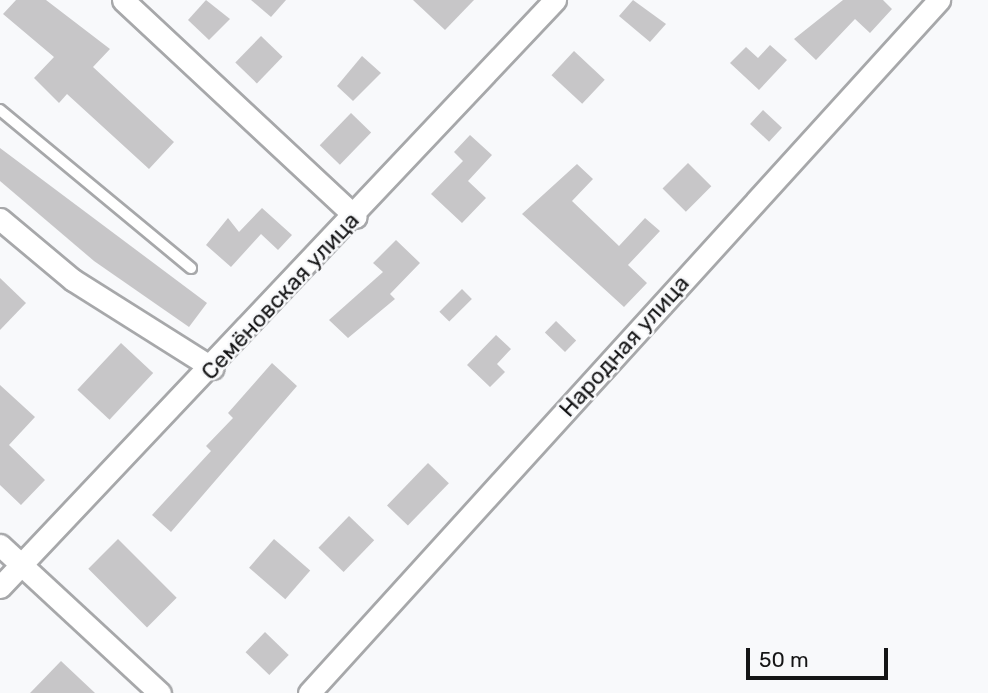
<!DOCTYPE html>
<html>
<head>
<meta charset="utf-8">
<style>
	body { margin:0 }
	#map { position:relative; width:988px; height:693px; overflow:hidden; background:#f8f9fb; font-family:Rubik,sans-serif }
	div>[style] { position:absolute }
	.building>* { inset:0; background:#c7c6c8; transform-origin:0 0 }
	.roads { filter:drop-shadow(2px 0 #a7a8aa) drop-shadow(-2px 0 #a7a8aa) drop-shadow(0 2px #a7a8aa) drop-shadow(0 -2px #a7a8aa) }
	.lane>* { height:10px; margin:-5px; padding:0 5px; transform-origin:5px; border-radius:5px; background:#fff }
	.street>* { height:21px; margin:-10.5px; padding:0 10.5px; transform-origin:10.5px; border-radius:10.5px; background:#fff }
	span { translate:-50% -50%; white-space:nowrap; text-align:center; line-height:1.15; -webkit-text-stroke:5px #f8f9fb; paint-order:stroke }
	.street-label { font-size:23px; color:#151516 }
	.scale { position:absolute; left:746px; top:648px; width:142px; height:32px; box-sizing:border-box; border:4px solid #151516; border-top:0; padding-left:9px; font-size:21px; line-height:24px; white-space:nowrap; color:#151516; -webkit-text-stroke:5px #f8f9fb; paint-order:stroke }
</style>
</head>
<body>
<div id="map">
	<div class="building">
		<div style="clip-path:polygon(16px 0,46px 0,110px 49px,93px 67px,174px 142px,149px 169px,67px 94px,59px 103px,34px 78px,54px 57px,3px 14px)"></div>
		<div style="clip-path:polygon(206px 0,230px 19px,209px 40px,188px 20px)"></div>
		<div style="clip-path:polygon(251px 0,286px 0,271px 17px)"></div>
		<div style="clip-path:polygon(413px 0,474px 0,445px 30px)"></div>
		<div style="clip-path:polygon(633px 0,666px 24px,650px 42px,619px 16px)"></div>
		<div style="clip-path:polygon(843px 0,883px 0,892px 9px,870px 33px,855px 19px,816px 60px,794px 39px)"></div>
		<div style="left:261px;top:36px;width:30px;height:37px;rotate:44deg"></div>
		<div style="clip-path:polygon(770px 45px,787px 60px,759px 90px,730px 63px,746px 47px,758px 58px)"></div>
		<div style="left:574px;top:51px;width:42px;height:33px;rotate:43deg"></div>
		<div style="clip-path:polygon(362px 56px,381px 73px,353px 101px,337px 86px)"></div>
		<div style="left:763px;top:110px;width:26px;height:19px;rotate:43deg"></div>
		<div style="left:351px;top:113px;width:28px;height:45px;rotate:44deg"></div>
		<div style="clip-path:polygon(470px 135px,492px 155px,468px 181px,486px 198px,462px 223px,431px 194px,463px 161px,454px 152px)"></div>
		<div style="clip-path:polygon(0 148px,207px 303px,189px 327px,94px 261px,0 181px)"></div>
		<div style="left:688px;top:163px;width:33px;height:36px;rotate:45deg"></div>
		<div style="clip-path:polygon(577px 164px,593px 179px,572px 201px,619px 246px,645px 218px,660px 231px,628px 265px,647px 283px,624px 307px,522px 214px)"></div>
		<div style="clip-path:polygon(262px 208px,292px 235px,278px 250px,261px 234px,231px 267px,206px 245px,228px 218px,239px 232px)"></div>
		<div style="clip-path:polygon(396px 240px,420px 263px,390px 294px,395px 299px,348px 338px,329px 320px,383px 272px,373px 263px)"></div>
		<div style="clip-path:polygon(0 278px,26px 303px,0 330px)"></div>
		<div style="left:462px;top:289px;width:14px;height:32px;rotate:45deg"></div>
		<div style="left:556px;top:321px;width:28px;height:16px;rotate:44deg"></div>
		<div style="clip-path:polygon(496px 335px,511px 349px,497px 364px,505px 372px,490px 387px,467px 365px)"></div>
		<div style="left:121px;top:343px;width:44px;height:64px;rotate:43deg"></div>
		<div style="clip-path:polygon(272px 363px,297px 386px,171px 532px,152px 515px,211px 451px,206px 446px,233px 418px,228px 413px)"></div>
		<div style="clip-path:polygon(0 385px,35px 417px,9px 445px,45px 480px,21px 505px,0 485px)"></div>
		<div style="left:428px;top:463px;width:29px;height:59px;rotate:44deg"></div>
		<div style="left:349px;top:516px;width:35px;height:44px;rotate:44deg"></div>
		<div style="left:118px;top:539px;width:83px;height:42px;rotate:45deg"></div>
		<div style="left:274px;top:539px;width:48px;height:38px;rotate:41deg"></div>
		<div style="left:265px;top:632px;width:33px;height:28px;rotate:44deg"></div>
		<div style="clip-path:polygon(61px 661px,95px 693px,30px 693px)"></div>
	</div>
	<div class="roads">
		<div class="lane">
			<div style="left:0;top:110px;width:248px;rotate:39.6deg"></div>
		</div>
		<div class="street">
			<div style="left:123px;top:0;width:318px;rotate:43deg"></div>
			<div style="left:0;top:219px;width:95px;rotate:39.9deg"></div>
			<div style="left:73px;top:280px;width:165px;rotate:32.2deg"></div>
			<div style="left:0;top:545px;width:218px;rotate:42.8deg"></div>
			<div style="left:0;top:587px;width:808px;rotate:-46.61deg"></div>
			<div style="left:309px;top:693px;width:937px;rotate:-47.73deg"></div>
		</div>
	</div>
	<div class="street-label">
		<span style="left:280px;top:296px;rotate:-47deg">Семёновская улица</span>
		<span style="left:624px;top:346px;rotate:-48deg">Народная улица</span>
	</div>
	<div class="scale">50 m</div>
</div>
</body>
</html>
